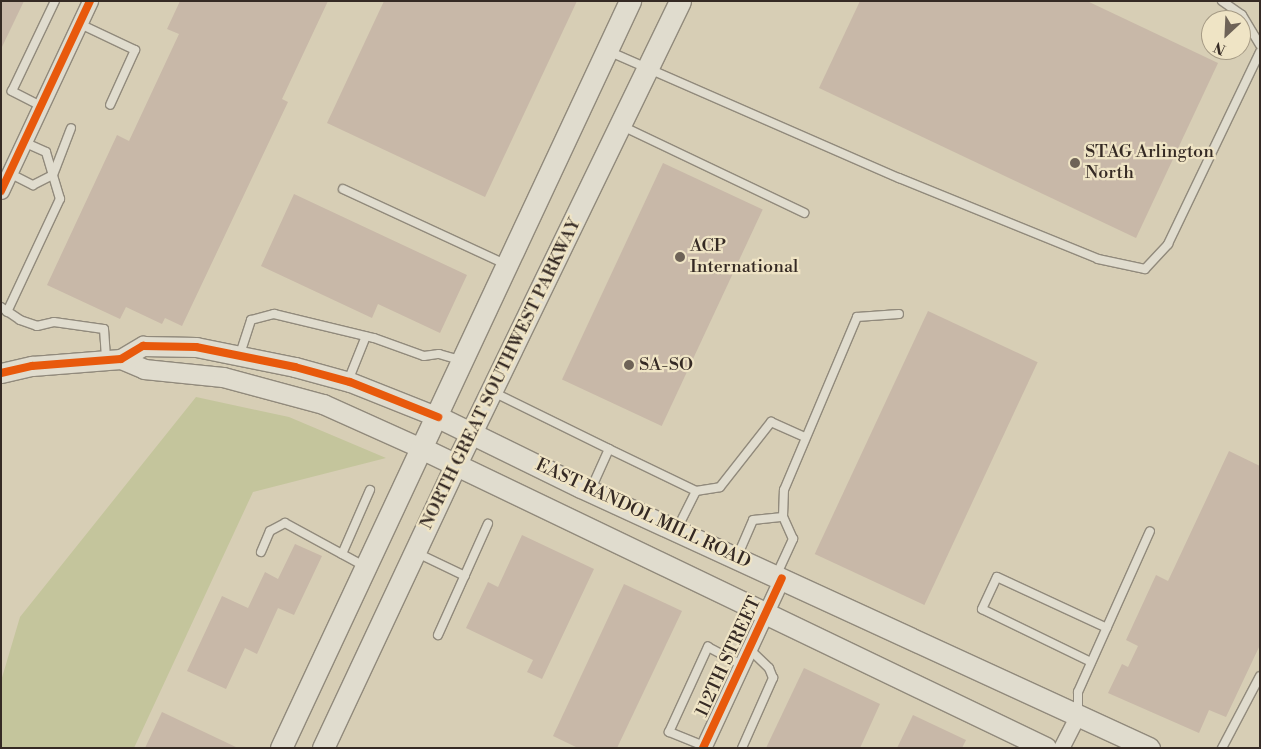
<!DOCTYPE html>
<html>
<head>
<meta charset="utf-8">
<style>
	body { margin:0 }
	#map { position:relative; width:1261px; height:749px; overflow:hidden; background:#d7ceb5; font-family:"Libre Bodoni",serif }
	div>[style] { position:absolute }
	.green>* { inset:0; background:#c4c59c }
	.building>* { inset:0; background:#c8b8a8; transform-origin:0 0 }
	.roads { filter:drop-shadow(1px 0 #918a7c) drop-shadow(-1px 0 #918a7c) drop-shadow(0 1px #918a7c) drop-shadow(0 -1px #918a7c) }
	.service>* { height:8px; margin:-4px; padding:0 4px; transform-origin:4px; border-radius:4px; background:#e0dcce }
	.minor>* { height:15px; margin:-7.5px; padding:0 7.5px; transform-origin:7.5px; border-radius:7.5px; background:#e0dcce }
	.tertiary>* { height:19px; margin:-9.5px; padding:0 9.5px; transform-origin:9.5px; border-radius:9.5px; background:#e0dcce }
	.secondary>* { height:21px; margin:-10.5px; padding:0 10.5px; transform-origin:10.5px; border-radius:10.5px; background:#e0dcce }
	.cycleway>* { height:8px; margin:-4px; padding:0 4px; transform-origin:4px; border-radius:4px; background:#e8590c }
	.dots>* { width:14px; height:14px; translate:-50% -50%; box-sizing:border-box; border:2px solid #efe4c5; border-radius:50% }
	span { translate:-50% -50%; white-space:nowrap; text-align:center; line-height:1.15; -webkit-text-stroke:4.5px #efe4c5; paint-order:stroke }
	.poi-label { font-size:18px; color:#352a24 }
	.left { translate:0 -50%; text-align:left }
	.street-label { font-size:18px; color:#352a24 }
	.frame { position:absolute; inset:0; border:2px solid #352a24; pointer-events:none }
	.north { position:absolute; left:1201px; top:10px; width:50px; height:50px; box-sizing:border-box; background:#efe4c5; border:1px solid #a59a85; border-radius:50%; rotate:205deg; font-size:14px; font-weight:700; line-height:20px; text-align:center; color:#352a24 }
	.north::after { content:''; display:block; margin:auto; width:18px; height:22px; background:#6e6357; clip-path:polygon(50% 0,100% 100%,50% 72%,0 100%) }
</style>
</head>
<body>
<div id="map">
	<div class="green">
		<div style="clip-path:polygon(196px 397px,289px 417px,386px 458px,253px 492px,134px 748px,1px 748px,1px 681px,20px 617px)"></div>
	</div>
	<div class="building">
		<div style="clip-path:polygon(1px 1px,24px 1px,1px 49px)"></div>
		<div style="clip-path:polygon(180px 1px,328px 1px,282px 99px,288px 102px,182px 326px,165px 318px,162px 324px,126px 307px,120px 319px,47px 285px,117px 135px,129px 141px,179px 34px,167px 29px)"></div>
		<div style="clip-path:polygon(384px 1px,577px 1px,485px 197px,327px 123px)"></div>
		<div style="clip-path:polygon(860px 1px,1087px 1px,1218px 63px,1136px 238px,819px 88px)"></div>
		<div style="left:663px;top:163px;width:110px;height:239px;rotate:25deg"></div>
		<div style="clip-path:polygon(294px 194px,467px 275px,440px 333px,378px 304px,372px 318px,261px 266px)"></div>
		<div style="left:928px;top:311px;width:121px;height:268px;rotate:25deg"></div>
		<div style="clip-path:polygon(1229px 451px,1260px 466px,1260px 645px,1226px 717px,1209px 710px,1199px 733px,1108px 693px,1122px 664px,1128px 667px,1138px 646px,1126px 640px,1156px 575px,1168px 581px)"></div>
		<div style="clip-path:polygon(522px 535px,594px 569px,542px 679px,527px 672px,533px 660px,466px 628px,488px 582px,498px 587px)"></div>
		<div style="clip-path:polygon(295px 544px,322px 556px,294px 615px,278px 608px,257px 654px,245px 648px,226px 689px,187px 671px,222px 596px,248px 608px,265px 572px,278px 579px)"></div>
		<div style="clip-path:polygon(624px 584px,682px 611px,617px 748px,578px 748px,553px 736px)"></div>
		<div style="clip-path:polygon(804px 668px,880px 704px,860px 748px,766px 748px)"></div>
		<div style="clip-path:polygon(162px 712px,238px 748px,145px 748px)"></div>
		<div style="clip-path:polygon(913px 715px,966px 740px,962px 748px,897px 748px)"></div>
	</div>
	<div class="roads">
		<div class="service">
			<div style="left:1222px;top:1px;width:24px;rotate:35deg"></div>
			<div style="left:1242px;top:15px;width:35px;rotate:59deg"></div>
			<div style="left:80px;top:24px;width:61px;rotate:25.3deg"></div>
			<div style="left:135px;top:50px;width:60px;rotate:114.4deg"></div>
			<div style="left:608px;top:51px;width:318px;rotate:23.6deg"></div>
			<div style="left:899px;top:178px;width:215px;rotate:22.1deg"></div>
			<div style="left:1098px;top:259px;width:48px;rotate:12deg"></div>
			<div style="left:1145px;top:269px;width:34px;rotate:-47deg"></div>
			<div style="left:1168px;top:244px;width:213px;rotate:-64.4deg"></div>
			<div style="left:41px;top:106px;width:33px;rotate:-153deg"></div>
			<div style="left:12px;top:91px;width:100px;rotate:-64.5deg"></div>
			<div style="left:622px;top:126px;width:202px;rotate:25.5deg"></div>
			<div style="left:9px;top:173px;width:27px;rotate:27deg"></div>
			<div style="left:33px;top:185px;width:22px;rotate:-27deg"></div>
			<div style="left:53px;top:175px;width:50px;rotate:-69deg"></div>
			<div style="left:343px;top:189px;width:179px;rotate:24.8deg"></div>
			<div style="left:1px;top:307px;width:23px;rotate:34deg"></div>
			<div style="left:20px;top:320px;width:18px;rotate:19deg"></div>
			<div style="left:37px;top:326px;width:17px;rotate:-13deg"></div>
			<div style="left:54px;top:322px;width:50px;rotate:8deg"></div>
			<div style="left:104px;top:329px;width:31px;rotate:86deg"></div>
			<div style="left:7px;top:312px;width:125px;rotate:-64.9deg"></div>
			<div style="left:60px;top:199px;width:49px;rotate:-106.6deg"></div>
			<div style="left:46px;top:152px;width:24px;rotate:-156deg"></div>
			<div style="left:240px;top:354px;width:36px;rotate:-72deg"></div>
			<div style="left:251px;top:320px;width:24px;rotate:-15deg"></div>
			<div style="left:274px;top:314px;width:103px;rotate:13.5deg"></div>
			<div style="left:374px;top:338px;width:53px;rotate:19.8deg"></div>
			<div style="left:424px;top:356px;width:15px;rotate:-8deg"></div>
			<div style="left:439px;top:354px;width:22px;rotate:16deg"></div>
			<div style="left:348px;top:381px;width:48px;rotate:-68.2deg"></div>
			<div style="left:493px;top:392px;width:129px;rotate:26.2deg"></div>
			<div style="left:609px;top:449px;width:44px;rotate:114.2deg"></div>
			<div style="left:609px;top:449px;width:97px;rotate:25.8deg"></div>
			<div style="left:696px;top:491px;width:24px;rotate:-9deg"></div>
			<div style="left:720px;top:487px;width:83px;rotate:-51.9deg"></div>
			<div style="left:771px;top:422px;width:36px;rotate:24deg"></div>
			<div style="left:677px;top:529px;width:42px;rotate:-63.4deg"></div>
			<div style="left:261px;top:552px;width:23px;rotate:-67deg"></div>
			<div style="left:270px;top:531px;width:17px;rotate:-28deg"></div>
			<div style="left:285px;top:523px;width:90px;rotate:28.6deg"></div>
			<div style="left:417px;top:553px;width:53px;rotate:25.6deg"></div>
			<div style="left:342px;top:554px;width:70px;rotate:-66.4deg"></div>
			<div style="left:737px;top:557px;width:40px;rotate:-66.6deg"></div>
			<div style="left:753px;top:520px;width:30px;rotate:-6deg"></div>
			<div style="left:776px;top:576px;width:41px;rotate:-65.3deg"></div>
			<div style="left:793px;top:539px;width:24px;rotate:-114deg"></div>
			<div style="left:783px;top:517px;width:27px;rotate:-88deg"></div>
			<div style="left:784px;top:490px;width:188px;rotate:-67.1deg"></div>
			<div style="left:857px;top:317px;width:42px;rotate:-4.1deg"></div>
			<div style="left:438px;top:635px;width:122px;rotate:-65.8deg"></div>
			<div style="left:1091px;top:662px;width:121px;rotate:-154.1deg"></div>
			<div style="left:982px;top:609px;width:35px;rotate:-65deg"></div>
			<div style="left:997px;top:577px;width:121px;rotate:24.9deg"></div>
			<div style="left:1078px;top:713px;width:21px;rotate:-90deg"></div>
			<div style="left:1078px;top:692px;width:176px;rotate:-65.9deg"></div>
			<div style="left:704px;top:746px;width:38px;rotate:-158deg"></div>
			<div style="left:669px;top:732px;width:94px;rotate:-65.4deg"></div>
			<div style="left:708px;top:647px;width:38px;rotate:28deg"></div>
			<div style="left:742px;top:748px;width:77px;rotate:-66.1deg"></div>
			<div style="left:773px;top:678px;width:11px;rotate:-112deg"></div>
			<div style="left:769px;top:668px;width:28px;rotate:-136deg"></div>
			<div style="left:1222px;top:748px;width:81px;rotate:-62.2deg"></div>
		</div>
		<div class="minor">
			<div style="left:1px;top:191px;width:210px;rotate:-64.9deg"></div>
			<div style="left:703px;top:748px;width:187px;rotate:-65.1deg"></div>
			<div style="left:1061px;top:748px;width:37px;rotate:-63deg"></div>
		</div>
		<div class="tertiary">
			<div style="left:121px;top:359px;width:25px;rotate:23deg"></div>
			<div style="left:144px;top:369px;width:79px;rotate:5.8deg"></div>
			<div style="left:223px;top:377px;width:104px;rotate:15.1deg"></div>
			<div style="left:323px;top:404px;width:107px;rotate:24.2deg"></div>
			<div style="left:1px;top:373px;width:32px;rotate:-13deg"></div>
			<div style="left:32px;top:366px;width:89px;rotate:-4.5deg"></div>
			<div style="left:121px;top:359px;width:26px;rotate:-31deg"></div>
			<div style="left:143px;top:346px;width:53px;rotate:1.1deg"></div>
			<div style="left:196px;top:347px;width:101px;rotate:11.4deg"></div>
			<div style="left:295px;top:367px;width:57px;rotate:15.3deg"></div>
			<div style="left:350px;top:382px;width:95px;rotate:21.7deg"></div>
		</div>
		<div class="secondary">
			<div style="left:438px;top:417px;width:159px;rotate:26.1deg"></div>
			<div style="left:581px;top:487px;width:625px;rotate:24.68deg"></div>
			<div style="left:421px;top:448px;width:693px;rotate:25.64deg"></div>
			<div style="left:281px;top:748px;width:825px;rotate:-64.96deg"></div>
			<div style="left:323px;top:748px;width:314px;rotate:-64.9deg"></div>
			<div style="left:456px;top:464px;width:514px;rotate:-64.18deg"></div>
		</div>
	</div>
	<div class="cycleway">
		<div style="left:1px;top:191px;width:210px;rotate:-64.9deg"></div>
		<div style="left:1px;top:373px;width:32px;rotate:-13deg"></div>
		<div style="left:32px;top:366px;width:89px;rotate:-4.5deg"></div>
		<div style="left:121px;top:359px;width:26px;rotate:-31deg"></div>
		<div style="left:143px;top:346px;width:53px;rotate:1.1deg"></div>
		<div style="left:196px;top:347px;width:101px;rotate:11.4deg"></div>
		<div style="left:295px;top:367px;width:57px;rotate:15.3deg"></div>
		<div style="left:350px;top:382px;width:95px;rotate:21.7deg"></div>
		<div style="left:703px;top:748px;width:187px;rotate:-65.1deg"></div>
	</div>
	<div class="dots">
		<div style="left:1075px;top:163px;background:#6e6357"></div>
		<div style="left:680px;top:257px;background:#6e6357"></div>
		<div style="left:629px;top:365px;background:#6e6357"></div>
	</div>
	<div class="poi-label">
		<span class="left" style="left:1085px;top:163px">STAG Arlington<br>North</span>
		<span class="left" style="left:690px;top:257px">ACP<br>International</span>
		<span class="left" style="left:639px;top:365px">SA-SO</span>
	</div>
	<div class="street-label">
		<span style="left:501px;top:374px;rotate:-64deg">NORTH GREAT SOUTHWEST PARKWAY</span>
		<span style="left:643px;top:514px;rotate:25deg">EAST RANDOL MILL ROAD</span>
		<span style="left:729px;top:657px;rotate:-65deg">112TH STREET</span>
	</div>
	<div class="frame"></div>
	<div class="north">N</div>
</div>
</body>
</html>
